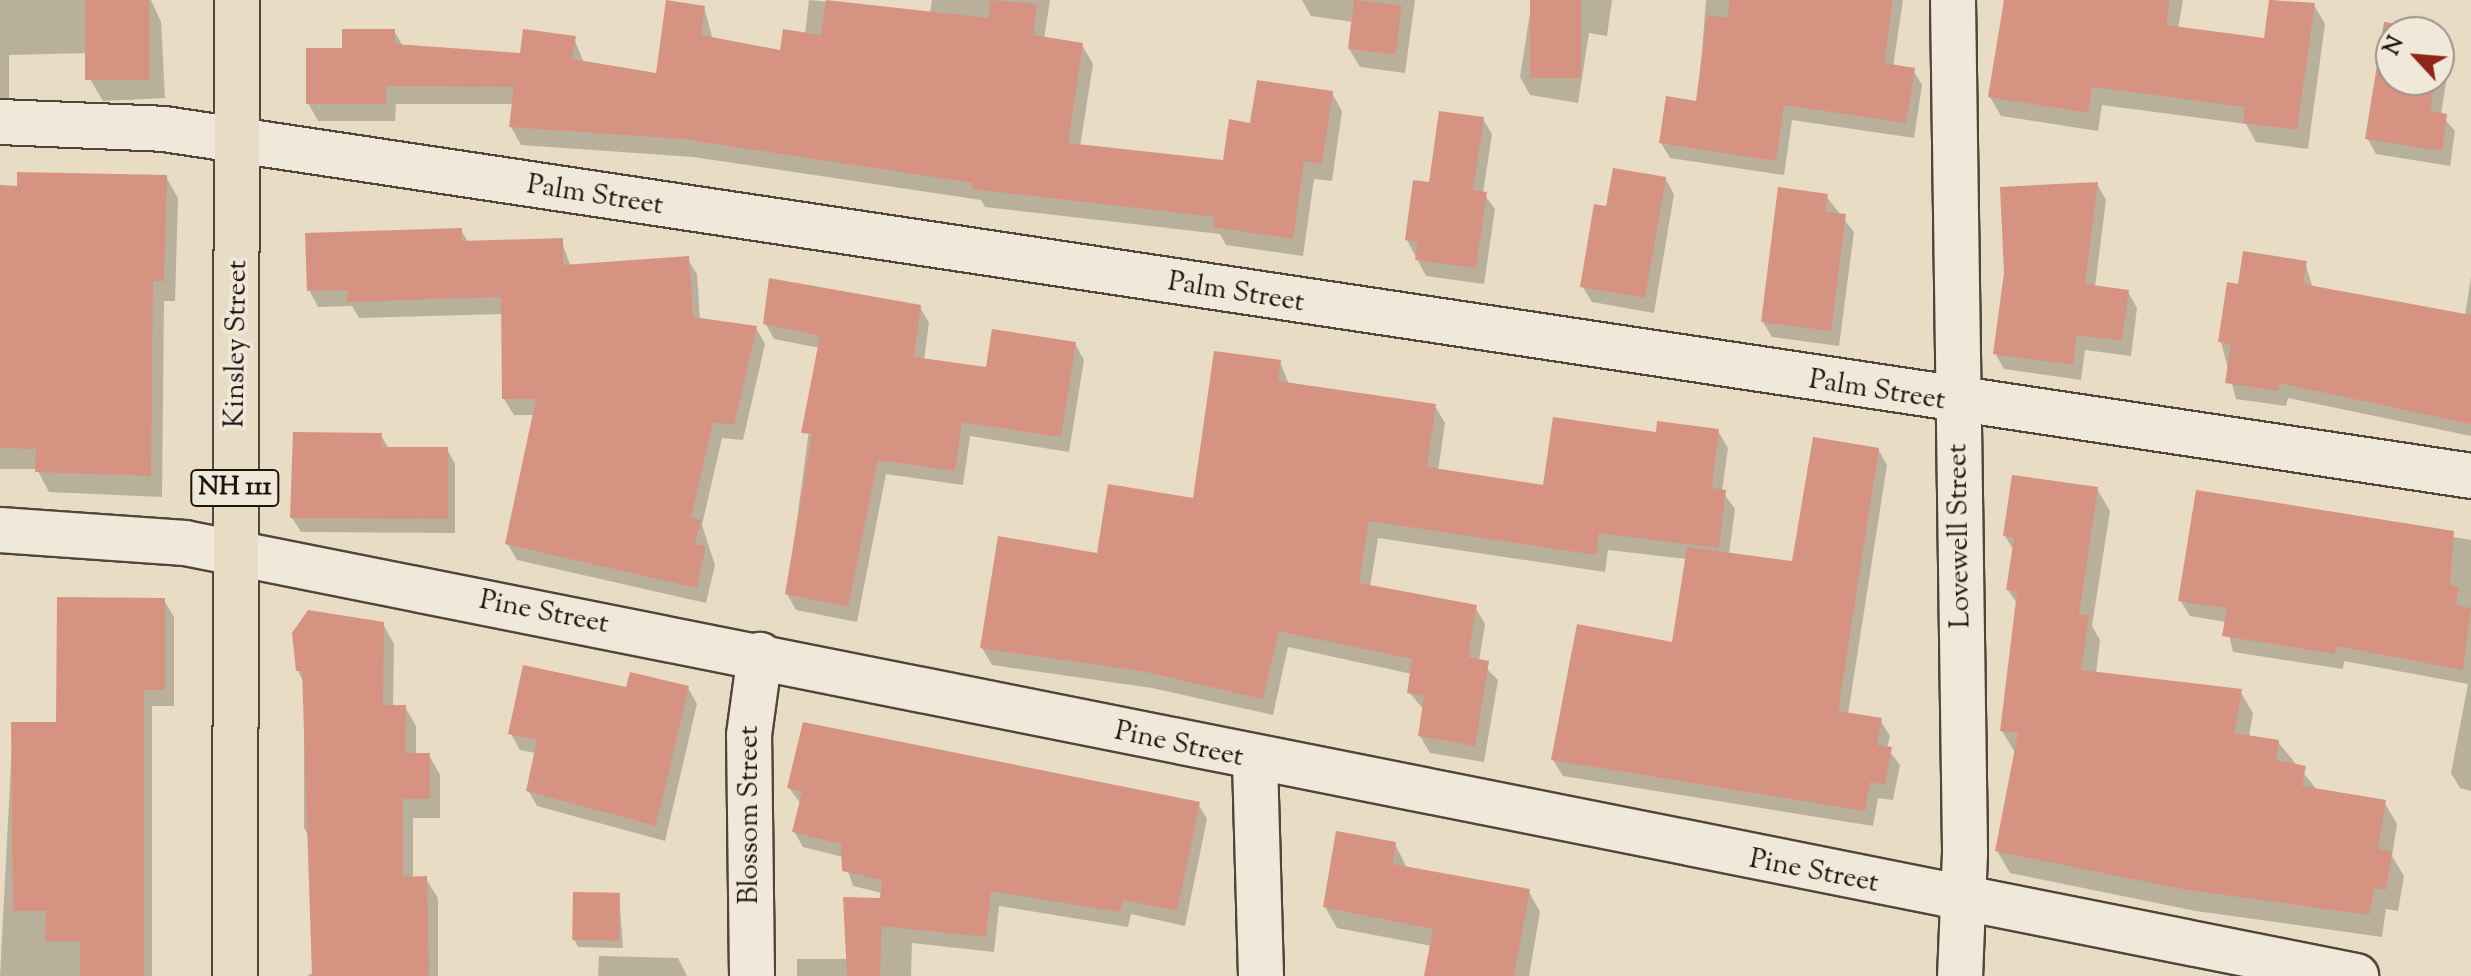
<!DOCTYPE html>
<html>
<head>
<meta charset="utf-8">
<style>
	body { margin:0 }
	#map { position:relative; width:2471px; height:976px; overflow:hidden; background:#e8dcc4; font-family:"Sorts Mill Goudy",serif }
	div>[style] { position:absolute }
	.shadow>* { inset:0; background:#0003 }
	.building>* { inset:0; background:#d79382; transform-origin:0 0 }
	.roads { filter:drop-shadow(2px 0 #52453b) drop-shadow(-2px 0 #52453b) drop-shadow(0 2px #52453b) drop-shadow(0 -2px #52453b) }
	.minor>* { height:44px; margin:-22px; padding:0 22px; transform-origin:22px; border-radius:22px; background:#f0e8d9 }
	.major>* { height:44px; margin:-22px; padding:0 22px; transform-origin:22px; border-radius:22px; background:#e8dcc4 }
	span { translate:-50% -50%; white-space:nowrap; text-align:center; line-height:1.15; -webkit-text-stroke:7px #f0e8d9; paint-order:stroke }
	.shield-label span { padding:2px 6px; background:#f0e8d9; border:2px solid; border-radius:6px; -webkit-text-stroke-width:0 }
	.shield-label { font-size:26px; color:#20130d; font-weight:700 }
	.street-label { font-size:28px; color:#20130d }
	.north { position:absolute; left:2375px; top:16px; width:80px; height:80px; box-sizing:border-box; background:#f0e8d9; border:2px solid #9d9387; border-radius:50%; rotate:296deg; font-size:22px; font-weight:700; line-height:32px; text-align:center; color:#20130d }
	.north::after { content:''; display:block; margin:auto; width:28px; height:36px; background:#8f2418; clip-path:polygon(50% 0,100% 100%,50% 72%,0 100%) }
</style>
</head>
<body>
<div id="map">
	<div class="shadow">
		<div style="clip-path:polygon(0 0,151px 0,161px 22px,165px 98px,103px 101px,90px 79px,89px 53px,9px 55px,9px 100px,0 100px)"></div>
		<div style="clip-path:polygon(809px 0,930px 12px,932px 0,1050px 0,1044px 39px,1082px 45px,1093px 64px,1080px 147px,1225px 162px,1252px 125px,1332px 93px,1342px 111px,1332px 181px,1314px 179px,1303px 256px,1226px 245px,1220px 234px,985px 207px,981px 200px,693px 157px,521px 145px,511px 127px,514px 104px,396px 104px,395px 121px,318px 121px,308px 103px,344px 50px,394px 31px,403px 46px,522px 55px,574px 38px,584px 63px,657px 75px,704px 7px,713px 40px,782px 52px,805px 35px)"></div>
		<div style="clip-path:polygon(1302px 0,1415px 0,1405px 73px,1360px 67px,1349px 49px,1353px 22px,1311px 16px)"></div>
		<div style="clip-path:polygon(1532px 0,1612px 0,1607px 36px,1589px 33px,1578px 103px,1530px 95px,1520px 77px)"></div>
		<div style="clip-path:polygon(1706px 0,1903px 0,1893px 67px,1913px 70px,1922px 85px,1914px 138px,1792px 120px,1784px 175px,1670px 158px,1661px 143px,1698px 103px)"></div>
		<div style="clip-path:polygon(2006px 0,2183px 0,2178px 29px,2265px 41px,2271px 0,2314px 5px,2325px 24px,2308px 149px,2256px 142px,2246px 124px,2102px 105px,2098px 131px,2001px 116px,1990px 97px)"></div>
		<div style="clip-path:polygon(2386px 25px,2433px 32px,2391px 32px,2391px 80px,2439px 80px,2439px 33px,2451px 49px,2441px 115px,2455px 131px,2450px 166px,2376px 154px,2367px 138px)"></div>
		<div style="clip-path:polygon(1483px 119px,1492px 134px,1483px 193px,1495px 209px,1484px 284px,1426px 276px,1407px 240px,1430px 184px)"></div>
		<div style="clip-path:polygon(166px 177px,178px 198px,175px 301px,164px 301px,162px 497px,49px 492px,37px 469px,0 469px,0 187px)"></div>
		<div style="clip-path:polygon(1665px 178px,1674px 194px,1654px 313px,1592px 302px,1582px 286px,1608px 208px)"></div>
		<div style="clip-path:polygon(2097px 184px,2106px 200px,2095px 287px,2128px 292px,2137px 308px,2131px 356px,2085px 350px,2081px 380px,2004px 369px,1995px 353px)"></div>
		<div style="clip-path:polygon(1826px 196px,1854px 232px,1839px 346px,1772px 337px,1763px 322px)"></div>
		<div style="clip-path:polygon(461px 230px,468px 242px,561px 240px,571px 267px,687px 258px,697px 274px,700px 320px,756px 328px,765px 344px,743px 440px,722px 438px,702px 525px,715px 565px,706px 603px,517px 560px,507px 543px,534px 415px,514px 415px,504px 399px,503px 314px,359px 318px,352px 306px,318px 307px,309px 290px)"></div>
		<div style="clip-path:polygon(2305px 263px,2313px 288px,2465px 316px,2471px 276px,2471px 436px,2288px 398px,2286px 406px,2236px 399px,2221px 342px,2240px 286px)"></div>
		<div style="clip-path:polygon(920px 307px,929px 323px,924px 360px,988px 369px,1075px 344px,1084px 360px,1069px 452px,970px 436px,963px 485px,886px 474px,857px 622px,796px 610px,787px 594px,820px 348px,774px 339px,765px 323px)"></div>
		<div style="clip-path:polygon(1280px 362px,1289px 384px,1435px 406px,1445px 423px,1438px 471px,1544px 488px,1658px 435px,1718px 431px,1728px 448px,1722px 491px,1735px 509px,1729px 554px,1794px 563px,1878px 449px,1887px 465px,1848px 714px,1880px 720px,1890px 736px,1887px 748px,1900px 765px,1893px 800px,1878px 798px,1873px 826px,1563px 776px,1553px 760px,1673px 644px,1687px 559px,1608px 550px,1605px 572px,1378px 538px,1370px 587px,1475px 607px,1485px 624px,1479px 661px,1498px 680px,1484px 762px,1430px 753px,1420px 736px,1424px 710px,1409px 692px,1412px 674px,1288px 647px,1273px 715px,1152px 688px,992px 665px,982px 648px,1099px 555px,1195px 500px)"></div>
		<div style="clip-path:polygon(381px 435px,389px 449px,447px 449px,455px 464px,455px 533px,301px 532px,292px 518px)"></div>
		<div style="clip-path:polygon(2097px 489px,2110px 511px,2092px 626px,2100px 640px,2096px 674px,2240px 691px,2253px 713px,2249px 737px,2278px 742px,2318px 791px,2384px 802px,2397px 824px,2392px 856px,2404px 876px,2398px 911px,2386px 909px,2382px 937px,2196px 911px,2010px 873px,1997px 851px,2016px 754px,2002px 731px,2018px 605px,2008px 590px,2014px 551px,2005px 536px)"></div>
		<div style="clip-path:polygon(2197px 493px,2471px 540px,2471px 791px,2460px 788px,2451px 773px,2468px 684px,2344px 661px,2343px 669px,2233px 652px,2226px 622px,2190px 616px,2180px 600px)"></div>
		<div style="clip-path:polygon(164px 600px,174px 617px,174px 706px,152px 706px,152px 976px,0 976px,13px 724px,58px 724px)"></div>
		<div style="clip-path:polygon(383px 624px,394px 644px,393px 707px,405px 707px,416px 726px,416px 755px,429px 755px,440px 775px,440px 818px,413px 818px,413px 879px,426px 879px,438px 898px,438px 976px,307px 976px,314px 972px,312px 841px,304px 828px,304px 683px,298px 671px)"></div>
		<div style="clip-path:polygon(688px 688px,697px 704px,665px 841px,537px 806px,528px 790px,536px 753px,520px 750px,511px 734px,628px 690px)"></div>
		<div style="clip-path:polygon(789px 788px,1198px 804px,1207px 819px,1185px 926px,1131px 914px,1128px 927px,999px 906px,994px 952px,912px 943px,911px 976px,797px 976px,797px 959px,849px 959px,882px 893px,853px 886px,843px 857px,803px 847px,794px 831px,801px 804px)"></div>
		<div style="clip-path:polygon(1395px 844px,1407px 868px,1528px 890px,1540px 912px,1529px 976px,1426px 976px,1432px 946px,1337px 928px,1325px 907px)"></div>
		<div style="clip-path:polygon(619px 895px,623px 948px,578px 947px,574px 939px)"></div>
		<div style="clip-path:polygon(599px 956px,678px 958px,687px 976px,598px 976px)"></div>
	</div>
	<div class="building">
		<div style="left:85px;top:0;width:64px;height:80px"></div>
		<div style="clip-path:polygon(666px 0,705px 6px,701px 35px,780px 50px,783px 29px,821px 35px,826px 0,988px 18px,990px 0,1037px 4px,1033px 35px,1083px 43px,1068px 143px,1223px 160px,1229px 119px,1250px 123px,1257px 80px,1333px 91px,1322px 164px,1304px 161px,1293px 239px,1213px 227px,1215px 217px,972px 189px,973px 183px,682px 139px,509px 127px,514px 87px,386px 86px,386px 104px,306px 104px,306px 48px,342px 48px,342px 29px,395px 29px,395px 44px,520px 53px,523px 29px,576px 36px,572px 59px,656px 73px)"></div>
		<div style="left:1354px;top:0;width:48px;height:49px;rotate:7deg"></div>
		<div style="left:1530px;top:0;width:51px;height:78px"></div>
		<div style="clip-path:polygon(1730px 0,1893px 0,1884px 63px,1915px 68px,1906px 123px,1784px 105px,1776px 161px,1659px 143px,1666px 96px,1696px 101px,1707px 15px,1727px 18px)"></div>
		<div style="clip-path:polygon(2004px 0,2170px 0,2166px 25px,2264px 38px,2269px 0,2315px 3px,2297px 130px,2243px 123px,2245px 107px,2092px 87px,2088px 113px,1988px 97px)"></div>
		<div style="clip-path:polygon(2384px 22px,2443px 32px,2439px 59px,2439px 32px,2391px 32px,2391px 80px,2435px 80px,2430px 111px,2447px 114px,2442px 151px,2365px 139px)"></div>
		<div style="clip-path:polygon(1439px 111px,1484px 117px,1473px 190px,1487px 192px,1476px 268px,1415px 260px,1418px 242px,1405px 240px,1413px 180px,1429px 182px)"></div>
		<div style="clip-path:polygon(1613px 168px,1666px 177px,1645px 298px,1580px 287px,1594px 204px,1606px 206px)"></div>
		<div style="clip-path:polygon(17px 172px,167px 175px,164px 281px,153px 281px,151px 476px,35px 472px,36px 449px,0 448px,0 185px,17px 186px)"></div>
		<div style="clip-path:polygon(2098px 182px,2085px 284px,2129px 290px,2122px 341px,2077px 335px,2073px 365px,1993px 354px,2004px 273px,2000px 187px)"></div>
		<div style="clip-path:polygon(1778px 187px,1828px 194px,1825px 212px,1846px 214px,1831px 331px,1761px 322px)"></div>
		<div style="clip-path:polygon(462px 228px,462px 241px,563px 238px,563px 265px,689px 256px,693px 317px,757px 326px,734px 425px,713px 422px,691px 518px,701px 520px,695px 544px,706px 546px,697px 588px,505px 544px,536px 399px,502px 399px,501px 297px,347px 302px,348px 290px,307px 291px,305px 233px)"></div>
		<div style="clip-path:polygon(2243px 251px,2307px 261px,2303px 284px,2471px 315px,2471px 424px,2279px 383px,2278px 391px,2225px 383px,2231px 344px,2218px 342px,2227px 282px,2238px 284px)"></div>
		<div style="clip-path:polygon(769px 278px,921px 305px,914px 357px,986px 367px,992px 329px,1076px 342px,1061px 437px,962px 422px,955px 471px,878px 460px,848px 607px,785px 594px,812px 434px,801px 433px,820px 336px,763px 324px)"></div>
		<div style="clip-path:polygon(1214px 351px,1281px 360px,1278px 381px,1436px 404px,1427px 467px,1543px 485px,1553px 417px,1656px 432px,1657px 421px,1719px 429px,1712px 488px,1726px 490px,1719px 548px,1599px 533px,1596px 555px,1369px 521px,1359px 583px,1477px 605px,1468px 657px,1489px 661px,1475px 746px,1418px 736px,1424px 696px,1407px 693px,1412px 659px,1279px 631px,1263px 699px,1141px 671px,980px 648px,998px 536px,1097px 553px,1108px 484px,1193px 498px)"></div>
		<div style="clip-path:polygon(293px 432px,382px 433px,382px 447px,448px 447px,448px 519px,290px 518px)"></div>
		<div style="clip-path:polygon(1813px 437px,1879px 448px,1838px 711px,1882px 718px,1877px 745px,1892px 747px,1885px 785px,1870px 782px,1865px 811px,1551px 760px,1577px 624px,1672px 642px,1687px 547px,1792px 561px)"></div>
		<div style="clip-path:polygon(2012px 475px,2098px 487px,2079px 614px,2089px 616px,2081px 670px,2242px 689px,2234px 733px,2279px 740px,2276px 760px,2306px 766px,2302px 786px,2386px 800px,2378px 849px,2392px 852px,2386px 890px,2374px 888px,2369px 915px,2182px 889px,1995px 851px,2018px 733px,2000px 731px,2017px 592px,2006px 590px,2014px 538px,2003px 536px)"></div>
		<div style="clip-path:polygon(2196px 490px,2454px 531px,2450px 585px,2459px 587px,2456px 605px,2471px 608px,2463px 670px,2336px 646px,2335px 654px,2222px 636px,2227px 608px,2178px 601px)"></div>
		<div style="clip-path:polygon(57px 597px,165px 598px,165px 690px,144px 690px,144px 976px,80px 976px,80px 941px,45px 941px,46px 911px,13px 911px,11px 722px,56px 722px)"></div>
		<div style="clip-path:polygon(308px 610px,384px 622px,383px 705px,406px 705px,405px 753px,430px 753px,430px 799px,403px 799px,403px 877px,427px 876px,429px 976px,312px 976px,302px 671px,296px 671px,292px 633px)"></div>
		<div style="clip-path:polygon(523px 665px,626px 687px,630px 672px,689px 686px,656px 826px,526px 791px,537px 740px,508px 734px)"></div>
		<div style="clip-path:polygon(803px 722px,1200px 802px,1177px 911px,1123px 900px,1120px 912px,991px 891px,986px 937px,882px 926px,880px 976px,847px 976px,843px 897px,880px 898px,882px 880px,842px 871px,841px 844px,792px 832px,802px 792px,787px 788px)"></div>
		<div style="clip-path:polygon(1336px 831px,1396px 842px,1393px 864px,1530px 889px,1514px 976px,1424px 976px,1433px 929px,1323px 907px)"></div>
		<div style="left:573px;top:892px;width:47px;height:48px;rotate:1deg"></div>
	</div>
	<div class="roads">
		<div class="minor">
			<div style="left:1953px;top:0;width:853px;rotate:89.19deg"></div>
			<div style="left:1965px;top:853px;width:123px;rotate:92.3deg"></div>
			<div style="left:0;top:122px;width:164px;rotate:2.4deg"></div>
			<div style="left:164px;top:129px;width:2333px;rotate:8.55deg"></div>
			<div style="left:0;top:530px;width:185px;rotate:4deg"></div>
			<div style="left:185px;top:543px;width:2214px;rotate:11.28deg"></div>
			<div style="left:1255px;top:761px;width:215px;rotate:88.4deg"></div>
			<div style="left:752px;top:976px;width:241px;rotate:-90.7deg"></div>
			<div style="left:749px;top:735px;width:81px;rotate:-82.2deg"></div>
		</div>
		<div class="major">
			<div style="left:235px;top:976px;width:976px;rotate:-89.88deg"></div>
		</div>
	</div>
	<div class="shield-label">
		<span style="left:235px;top:488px">NH 111</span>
	</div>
	<div class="street-label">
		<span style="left:595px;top:196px;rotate:9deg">Palm Street</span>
		<span style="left:1236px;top:293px;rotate:9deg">Palm Street</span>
		<span style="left:237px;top:344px;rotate:-89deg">Kinsley Street</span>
		<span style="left:1877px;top:391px;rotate:9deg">Palm Street</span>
		<span style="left:1960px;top:536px;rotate:-91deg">Lovewell Street</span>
		<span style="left:544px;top:613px;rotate:11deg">Pine Street</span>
		<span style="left:1179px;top:745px;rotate:12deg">Pine Street</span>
		<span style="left:750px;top:815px;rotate:-90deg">Blossom Street</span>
		<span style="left:1814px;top:872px;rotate:11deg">Pine Street</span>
	</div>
	<div class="north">N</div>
</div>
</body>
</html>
